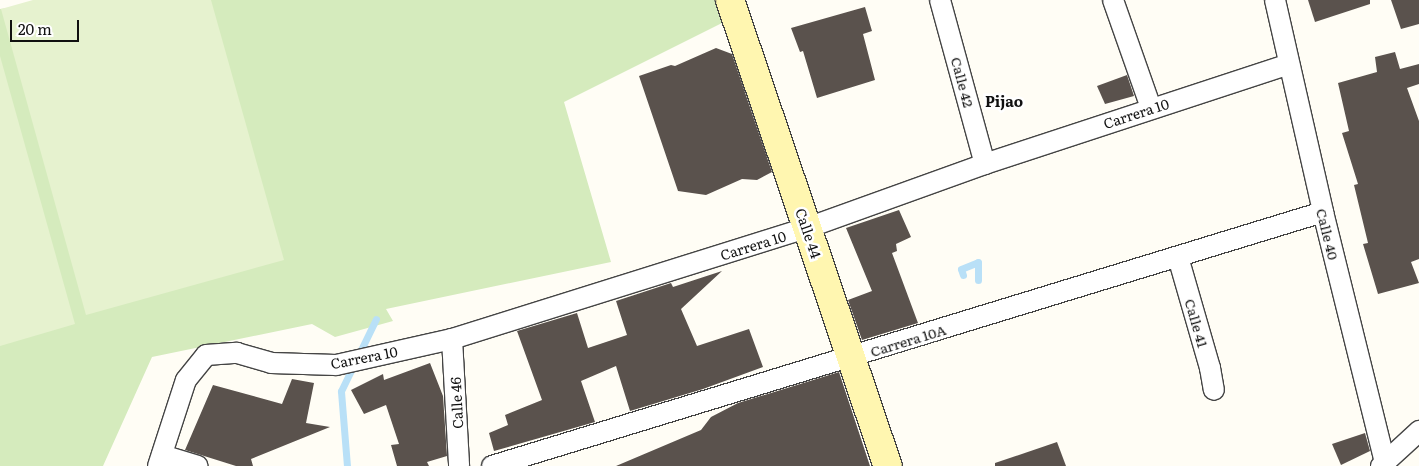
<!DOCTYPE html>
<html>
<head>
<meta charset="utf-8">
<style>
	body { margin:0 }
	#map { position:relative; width:1419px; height:466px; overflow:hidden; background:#fffdf5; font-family:Literata,serif }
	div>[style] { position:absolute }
	.green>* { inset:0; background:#d5ebbd }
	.pitch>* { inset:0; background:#e6f2cf }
	.stream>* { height:7px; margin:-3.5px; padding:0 3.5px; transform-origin:3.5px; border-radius:3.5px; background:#b9e0f7 }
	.building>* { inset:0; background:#5a524d }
	.roads { filter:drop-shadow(1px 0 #444) drop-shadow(-1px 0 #444) drop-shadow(0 1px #444) drop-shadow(0 -1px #444) }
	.street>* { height:20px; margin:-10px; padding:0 10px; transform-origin:10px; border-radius:10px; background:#fff }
	.secondary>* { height:28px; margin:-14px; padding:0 14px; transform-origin:14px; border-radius:14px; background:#fff6b0 }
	span { translate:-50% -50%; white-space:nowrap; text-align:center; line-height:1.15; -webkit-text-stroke:5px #fff; paint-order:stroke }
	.street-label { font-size:14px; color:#111 }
	.neighbourhood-label { font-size:15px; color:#111; font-weight:700 }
	.scale { position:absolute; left:10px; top:20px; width:69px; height:22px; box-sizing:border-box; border:2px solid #111; border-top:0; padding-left:6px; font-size:15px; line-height:18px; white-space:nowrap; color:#111; -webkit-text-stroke:4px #fff; paint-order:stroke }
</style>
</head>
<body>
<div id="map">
	<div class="green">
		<div style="clip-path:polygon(69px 0,716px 0,726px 21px,564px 102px,611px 262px,386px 309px,393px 321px,335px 337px,312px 324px,152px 357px,103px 466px,0 466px,0 9px)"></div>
	</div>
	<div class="pitch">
		<div style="clip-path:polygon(33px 0,211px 0,284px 260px,86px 315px,1px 9px)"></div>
		<div style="clip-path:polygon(0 56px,75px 324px,0 346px)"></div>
	</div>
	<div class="stream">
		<div style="left:963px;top:275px;width:6px;rotate:-108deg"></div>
		<div style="left:961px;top:269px;width:18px;rotate:-22deg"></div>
		<div style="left:978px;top:262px;width:18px;rotate:90deg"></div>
		<div style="left:347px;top:466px;width:75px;rotate:-94.6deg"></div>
		<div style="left:341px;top:391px;width:80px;rotate:-64.1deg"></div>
	</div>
	<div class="building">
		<div style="clip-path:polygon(1308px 0,1370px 0,1370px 4px,1315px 22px)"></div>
		<div style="clip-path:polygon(1391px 0,1419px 0,1419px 24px,1401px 29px)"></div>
		<div style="clip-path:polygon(865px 7px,872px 31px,863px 34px,875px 80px,817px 98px,803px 51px,800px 52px,791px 28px)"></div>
		<div style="clip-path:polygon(716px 48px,732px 54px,772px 172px,757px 180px,742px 179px,706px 195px,678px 191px,639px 76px,671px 65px,675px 66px)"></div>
		<div style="clip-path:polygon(1395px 52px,1400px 69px,1419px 64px,1419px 84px,1407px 88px,1419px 121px,1419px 259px,1411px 262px,1419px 283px,1378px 294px,1363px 244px,1368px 243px,1354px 185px,1358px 184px,1342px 133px,1349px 131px,1338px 83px,1377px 72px,1375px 57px)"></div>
		<div style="clip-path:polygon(1127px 75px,1134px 96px,1105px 104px,1097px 86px)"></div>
		<div style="clip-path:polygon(899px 210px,911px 237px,896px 244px,897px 251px,892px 253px,918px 323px,862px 340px,848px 300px,872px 291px,846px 228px)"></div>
		<div style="clip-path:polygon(722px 271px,681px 309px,697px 346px,749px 329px,763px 367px,703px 389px,630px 411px,616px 366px,581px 381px,595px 422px,494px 451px,489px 433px,508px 425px,505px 415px,542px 400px,517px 331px,577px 313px,588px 348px,627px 335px,616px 301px,671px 283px,673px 287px)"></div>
		<div style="clip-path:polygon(430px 363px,443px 396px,447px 456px,427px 462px,429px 466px,397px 466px,391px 445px,399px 444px,386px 405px,364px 414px,351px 390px,383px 374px,384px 380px)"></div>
		<div style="clip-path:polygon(839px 372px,870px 466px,616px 466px,701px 430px,711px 417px,738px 403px)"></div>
		<div style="clip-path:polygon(292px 379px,314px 383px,306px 423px,330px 427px,251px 459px,253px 466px,236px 466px,185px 450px,213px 385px,282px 404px)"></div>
		<div style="clip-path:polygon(1365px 433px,1370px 451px,1341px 465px,1332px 444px)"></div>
		<div style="clip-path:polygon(1057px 442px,1066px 466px,995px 466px,995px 463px)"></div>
	</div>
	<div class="roads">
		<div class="street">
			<div style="left:940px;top:0;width:170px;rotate:74.7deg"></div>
			<div style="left:1113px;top:0;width:114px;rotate:70.6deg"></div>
			<div style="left:1275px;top:0;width:217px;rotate:77.2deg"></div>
			<div style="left:1323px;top:212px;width:262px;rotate:76.1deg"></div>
			<div style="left:1178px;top:257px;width:116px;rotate:73.9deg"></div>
			<div style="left:1210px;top:368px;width:22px;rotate:80deg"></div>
			<div style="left:452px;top:339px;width:127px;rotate:86.8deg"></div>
			<div style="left:162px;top:455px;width:37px;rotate:17deg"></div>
			<div style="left:158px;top:466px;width:90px;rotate:-72deg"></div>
			<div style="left:186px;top:380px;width:32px;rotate:-51deg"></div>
			<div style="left:206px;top:355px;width:31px;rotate:-4deg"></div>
			<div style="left:237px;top:353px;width:35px;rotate:16deg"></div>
			<div style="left:271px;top:363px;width:65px;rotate:1.8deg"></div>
			<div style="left:336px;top:365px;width:119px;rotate:-12.6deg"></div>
			<div style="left:452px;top:339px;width:372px;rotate:-17.4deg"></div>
			<div style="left:807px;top:228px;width:189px;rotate:-19.8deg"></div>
			<div style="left:985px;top:164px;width:320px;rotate:-18.2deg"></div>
			<div style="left:492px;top:466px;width:869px;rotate:-17deg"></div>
			<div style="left:1381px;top:466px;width:52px;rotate:-42.6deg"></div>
		</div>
		<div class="secondary">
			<div style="left:730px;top:0;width:492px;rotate:71.3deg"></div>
		</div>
	</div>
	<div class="street-label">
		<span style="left:963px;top:82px;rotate:75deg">Calle 42</span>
		<span style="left:1136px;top:113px;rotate:-18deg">Carrera 10</span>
		<span style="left:809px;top:233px;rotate:71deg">Calle 44</span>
		<span style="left:1328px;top:234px;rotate:76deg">Calle 40</span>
		<span style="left:753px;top:245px;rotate:-17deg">Carrera 10</span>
		<span style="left:1197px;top:323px;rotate:74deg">Calle 41</span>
		<span style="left:908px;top:340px;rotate:-17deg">Carrera 10A</span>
		<span style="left:364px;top:357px;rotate:-11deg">Carrera 10</span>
		<span style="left:456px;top:403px;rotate:-93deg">Calle 46</span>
	</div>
	<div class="neighbourhood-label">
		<span style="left:1004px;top:101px">Pijao</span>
	</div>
	<div class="scale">20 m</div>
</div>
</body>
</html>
